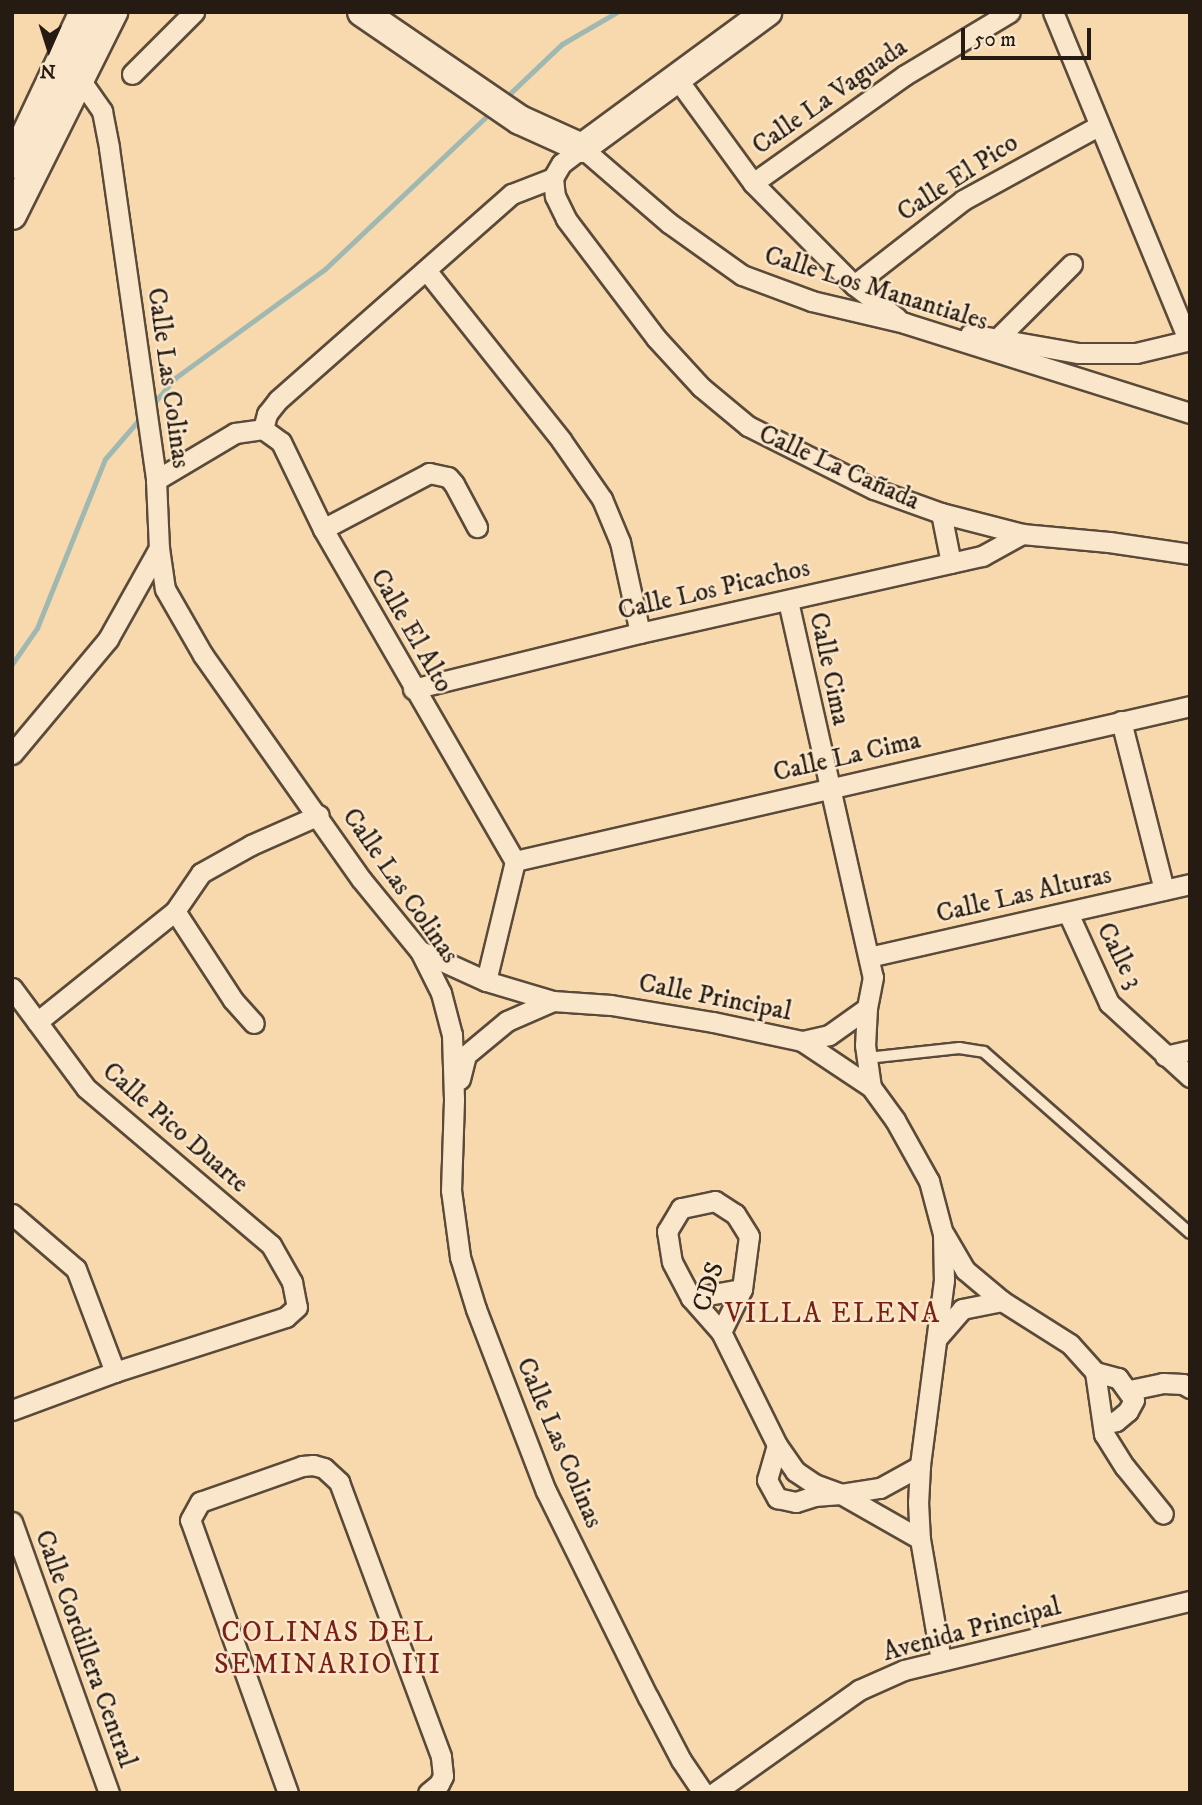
<!DOCTYPE html>
<html>
<head>
<meta charset="utf-8">
<style>
	body { margin:0 }
	#map { position:relative; width:1202px; height:1805px; overflow:hidden; background:#f8d9ad; font-family:"IM FELL DW Pica",serif }
	div>[style] { position:absolute }
	.stream>* { height:5px; margin:-2.5px; padding:0 2.5px; transform-origin:2.5px; border-radius:2.5px; background:#9fb9b2 }
	.roads { filter:drop-shadow(2px 0 #5a4a3a) drop-shadow(-2px 0 #5a4a3a) drop-shadow(0 2px #5a4a3a) drop-shadow(0 -2px #5a4a3a) }
	.lane>* { height:10px; margin:-5px; padding:0 5px; transform-origin:5px; border-radius:5px; background:#fae6ca }
	.street>* { height:19px; margin:-9.5px; padding:0 9.5px; transform-origin:9.5px; border-radius:9.5px; background:#fae6ca }
	.secondary>* { height:28px; margin:-14px; padding:0 14px; transform-origin:14px; border-radius:14px; background:#fae6ca }
	span { translate:-50% -50%; white-space:nowrap; text-align:center; line-height:1.15; -webkit-text-stroke:5px #fae6ca; paint-order:stroke }
	.street-label { font-size:26px; color:#251b13 }
	.neighbourhood-label { font-size:28px; color:#7a1f14; letter-spacing:2px }
	.frame { position:absolute; inset:0; border:14px solid #251b13; pointer-events:none }
	.north { position:absolute; left:14px; top:14px; width:70px; height:70px; -webkit-text-stroke:5px #fae6ca; paint-order:stroke; rotate:183deg; font-size:19px; font-weight:700; line-height:28px; text-align:center; color:#251b13 }
	.north::after { content:''; display:block; margin:auto; width:24px; height:32px; background:#251b13; clip-path:polygon(50% 0,100% 100%,50% 72%,0 100%) }
	.scale { position:absolute; left:961px; top:28px; width:130px; height:32px; box-sizing:border-box; border:4px solid #251b13; border-top:0; padding-left:9px; font-size:21px; line-height:24px; white-space:nowrap; color:#251b13; -webkit-text-stroke:5px #fae6ca; paint-order:stroke }
</style>
</head>
<body>
<div id="map">
	<div class="stream">
		<div style="left:504px;top:99px;width:80px;rotate:-43.5deg"></div>
		<div style="left:562px;top:44px;width:64px;rotate:-30.2deg"></div>
		<div style="left:151px;top:406px;width:37px;rotate:-49deg"></div>
		<div style="left:175px;top:378px;width:185px;rotate:-36deg"></div>
		<div style="left:325px;top:269px;width:230px;rotate:-43.4deg"></div>
		<div style="left:12px;top:664px;width:44px;rotate:-55.2deg"></div>
		<div style="left:37px;top:628px;width:182px;rotate:-68.1deg"></div>
		<div style="left:105px;top:459px;width:57px;rotate:-49.3deg"></div>
	</div>
	<div class="roads">
		<div class="lane">
			<div style="left:867px;top:1058px;width:93px;rotate:-6.2deg"></div>
			<div style="left:959px;top:1048px;width:25px;rotate:9deg"></div>
			<div style="left:984px;top:1052px;width:274px;rotate:41.3deg"></div>
		</div>
		<div class="street">
			<div style="left:1053px;top:12px;width:355px;rotate:67.6deg"></div>
			<div style="left:132px;top:74px;width:88px;rotate:-45deg"></div>
			<div style="left:69px;top:77px;width:13px;rotate:18deg"></div>
			<div style="left:81px;top:81px;width:37px;rotate:55deg"></div>
			<div style="left:102px;top:111px;width:38px;rotate:79deg"></div>
			<div style="left:109px;top:148px;width:335px;rotate:81.9deg"></div>
			<div style="left:156px;top:480px;width:68px;rotate:87.5deg"></div>
			<div style="left:159px;top:548px;width:41px;rotate:81.7deg"></div>
			<div style="left:165px;top:589px;width:76px;rotate:60.1deg"></div>
			<div style="left:203px;top:655px;width:274px;rotate:54.8deg"></div>
			<div style="left:361px;top:879px;width:93px;rotate:50.7deg"></div>
			<div style="left:420px;top:951px;width:47px;rotate:63.4deg"></div>
			<div style="left:441px;top:993px;width:43px;rotate:75.3deg"></div>
			<div style="left:452px;top:1035px;width:65px;rotate:88.2deg"></div>
			<div style="left:454px;top:1100px;width:90px;rotate:91.9deg"></div>
			<div style="left:451px;top:1190px;width:68px;rotate:82.3deg"></div>
			<div style="left:460px;top:1257px;width:54px;rotate:72.9deg"></div>
			<div style="left:476px;top:1309px;width:195px;rotate:69deg"></div>
			<div style="left:546px;top:1491px;width:230px;rotate:63.7deg"></div>
			<div style="left:648px;top:1697px;width:71px;rotate:62.4deg"></div>
			<div style="left:681px;top:1760px;width:40px;rotate:56deg"></div>
			<div style="left:678px;top:80px;width:127px;rotate:53.9deg"></div>
			<div style="left:753px;top:183px;width:144px;rotate:45.3deg"></div>
			<div style="left:854px;top:285px;width:54px;rotate:37.5deg"></div>
			<div style="left:753px;top:183px;width:186px;rotate:-35.4deg"></div>
			<div style="left:905px;top:75px;width:122px;rotate:-31deg"></div>
			<div style="left:426px;top:270px;width:217px;rotate:51.5deg"></div>
			<div style="left:561px;top:440px;width:72px;rotate:55.2deg"></div>
			<div style="left:602px;top:499px;width:47px;rotate:67.3deg"></div>
			<div style="left:620px;top:542px;width:93px;rotate:77.6deg"></div>
			<div style="left:854px;top:285px;width:138px;rotate:-37.9deg"></div>
			<div style="left:963px;top:200px;width:154px;rotate:-28.7deg"></div>
			<div style="left:970px;top:334px;width:110px;rotate:10deg"></div>
			<div style="left:1078px;top:353px;width:58px"></div>
			<div style="left:1136px;top:353px;width:56px;rotate:-13.5deg"></div>
			<div style="left:997px;top:339px;width:106px;rotate:-45deg"></div>
			<div style="left:1190px;top:413px;width:299px;rotate:-162.5deg"></div>
			<div style="left:905px;top:323px;width:96px;rotate:-166.7deg"></div>
			<div style="left:812px;top:301px;width:75px;rotate:-159.6deg"></div>
			<div style="left:742px;top:275px;width:90px;rotate:-144.5deg"></div>
			<div style="left:669px;top:223px;width:115px;rotate:-139.2deg"></div>
			<div style="left:582px;top:148px;width:26px;rotate:143deg"></div>
			<div style="left:561px;top:164px;width:16px;rotate:120deg"></div>
			<div style="left:553px;top:178px;width:18px;rotate:84deg"></div>
			<div style="left:555px;top:196px;width:25px;rotate:64deg"></div>
			<div style="left:566px;top:219px;width:149px;rotate:52.9deg"></div>
			<div style="left:656px;top:338px;width:67px;rotate:47.4deg"></div>
			<div style="left:701px;top:387px;width:61px;rotate:39.7deg"></div>
			<div style="left:748px;top:426px;width:141px;rotate:26.6deg"></div>
			<div style="left:874px;top:489px;width:71px;rotate:19.7deg"></div>
			<div style="left:941px;top:513px;width:84px;rotate:14.5deg"></div>
			<div style="left:1022px;top:534px;width:87px;rotate:5.3deg"></div>
			<div style="left:1109px;top:542px;width:82px;rotate:8.4deg"></div>
			<div style="left:263px;top:429px;width:16px;rotate:-75deg"></div>
			<div style="left:267px;top:414px;width:18px;rotate:-52deg"></div>
			<div style="left:278px;top:400px;width:312px;rotate:-41.4deg"></div>
			<div style="left:512px;top:194px;width:44px;rotate:-21.3deg"></div>
			<div style="left:156px;top:480px;width:92px;rotate:-30.7deg"></div>
			<div style="left:235px;top:433px;width:28px;rotate:-8deg"></div>
			<div style="left:263px;top:429px;width:22px;rotate:36deg"></div>
			<div style="left:281px;top:442px;width:97px;rotate:64.2deg"></div>
			<div style="left:323px;top:529px;width:384px;rotate:60deg"></div>
			<div style="left:941px;top:513px;width:51px;rotate:78.7deg"></div>
			<div style="left:323px;top:529px;width:120px;rotate:-27.8deg"></div>
			<div style="left:429px;top:473px;width:19px;rotate:12deg"></div>
			<div style="left:448px;top:477px;width:9px;rotate:49deg"></div>
			<div style="left:454px;top:484px;width:49px;rotate:61.9deg"></div>
			<div style="left:788px;top:601px;width:385px;rotate:77.3deg"></div>
			<div style="left:873px;top:977px;width:32px;rotate:101deg"></div>
			<div style="left:867px;top:1008px;width:47px;rotate:144.6deg"></div>
			<div style="left:829px;top:1035px;width:28px;rotate:167deg"></div>
			<div style="left:413px;top:689px;width:234px;rotate:-13.9deg"></div>
			<div style="left:640px;top:633px;width:351px;rotate:-12.7deg"></div>
			<div style="left:982px;top:556px;width:46px;rotate:-28.8deg"></div>
			<div style="left:1121px;top:721px;width:174px;rotate:75.7deg"></div>
			<div style="left:12px;top:754px;width:150px;rotate:-50.1deg"></div>
			<div style="left:108px;top:639px;width:104px;rotate:-60.7deg"></div>
			<div style="left:515px;top:861px;width:693px;rotate:-12.93deg"></div>
			<div style="left:175px;top:911px;width:106px;rotate:56.9deg"></div>
			<div style="left:233px;top:1000px;width:31px;rotate:48deg"></div>
			<div style="left:1068px;top:913px;width:99px;rotate:65.5deg"></div>
			<div style="left:1109px;top:1003px;width:110px;rotate:42.4deg"></div>
			<div style="left:420px;top:951px;width:72px;rotate:24.4deg"></div>
			<div style="left:486px;top:981px;width:70px;rotate:16.6deg"></div>
			<div style="left:869px;top:957px;width:329px;rotate:-12.8deg"></div>
			<div style="left:486px;top:981px;width:123px;rotate:-76.4deg"></div>
			<div style="left:12px;top:988px;width:124px;rotate:53.5deg"></div>
			<div style="left:86px;top:1088px;width:243px;rotate:40.3deg"></div>
			<div style="left:271px;top:1245px;width:43px;rotate:60.4deg"></div>
			<div style="left:292px;top:1282px;width:25px;rotate:79deg"></div>
			<div style="left:297px;top:1307px;width:15px;rotate:138deg"></div>
			<div style="left:286px;top:1317px;width:180px;rotate:162.2deg"></div>
			<div style="left:115px;top:1372px;width:110px;rotate:159.7deg"></div>
			<div style="left:867px;top:1008px;width:37px;rotate:93deg"></div>
			<div style="left:865px;top:1045px;width:42px;rotate:81.9deg"></div>
			<div style="left:37px;top:1022px;width:177px;rotate:-38.8deg"></div>
			<div style="left:175px;top:911px;width:46px;rotate:-55.6deg"></div>
			<div style="left:201px;top:873px;width:57px;rotate:-29.2deg"></div>
			<div style="left:251px;top:845px;width:74px;rotate:-23.8deg"></div>
			<div style="left:1165px;top:1056px;width:26px;rotate:-13deg"></div>
			<div style="left:460px;top:1079px;width:25px;rotate:-76deg"></div>
			<div style="left:466px;top:1055px;width:53px;rotate:-39.7deg"></div>
			<div style="left:507px;top:1021px;width:50px;rotate:-23.5deg"></div>
			<div style="left:553px;top:1001px;width:58px;rotate:3.9deg"></div>
			<div style="left:611px;top:1005px;width:103px;rotate:9.5deg"></div>
			<div style="left:713px;top:1022px;width:91px;rotate:12.1deg"></div>
			<div style="left:802px;top:1041px;width:83px;rotate:33.7deg"></div>
			<div style="left:871px;top:1087px;width:41px;rotate:54deg"></div>
			<div style="left:895px;top:1120px;width:70px;rotate:60.9deg"></div>
			<div style="left:929px;top:1181px;width:55px;rotate:75.2deg"></div>
			<div style="left:943px;top:1234px;width:46px;rotate:88.8deg"></div>
			<div style="left:944px;top:1280px;width:188px;rotate:97.4deg"></div>
			<div style="left:920px;top:1466px;width:36px;rotate:93deg"></div>
			<div style="left:918px;top:1502px;width:37px;rotate:87deg"></div>
			<div style="left:920px;top:1539px;width:123px;rotate:80.2deg"></div>
			<div style="left:12px;top:1214px;width:84px;rotate:40.7deg"></div>
			<div style="left:76px;top:1269px;width:110px;rotate:69.3deg"></div>
			<div style="left:944px;top:1234px;width:42px;rotate:59.7deg"></div>
			<div style="left:965px;top:1270px;width:48px;rotate:40deg"></div>
			<div style="left:1002px;top:1301px;width:80px;rotate:32.3deg"></div>
			<div style="left:1070px;top:1344px;width:38px;rotate:48deg"></div>
			<div style="left:1095px;top:1372px;width:63px;rotate:81.7deg"></div>
			<div style="left:1104px;top:1434px;width:39px;rotate:58deg"></div>
			<div style="left:1125px;top:1467px;width:60px;rotate:51deg"></div>
			<div style="left:691px;top:1298px;width:52px;rotate:-10deg"></div>
			<div style="left:721px;top:1332px;width:48px;rotate:-64deg"></div>
			<div style="left:742px;top:1289px;width:53px;rotate:-82.5deg"></div>
			<div style="left:749px;top:1236px;width:26px;rotate:-122deg"></div>
			<div style="left:735px;top:1214px;width:24px;rotate:-147deg"></div>
			<div style="left:715px;top:1201px;width:35px;rotate:168deg"></div>
			<div style="left:681px;top:1208px;width:27px;rotate:121deg"></div>
			<div style="left:667px;top:1231px;width:31px;rotate:81deg"></div>
			<div style="left:672px;top:1262px;width:41px;rotate:62.2deg"></div>
			<div style="left:691px;top:1298px;width:45px;rotate:48.6deg"></div>
			<div style="left:721px;top:1332px;width:126px;rotate:63.6deg"></div>
			<div style="left:777px;top:1445px;width:32px;rotate:55deg"></div>
			<div style="left:795px;top:1471px;width:23px;rotate:34deg"></div>
			<div style="left:814px;top:1484px;width:29px;rotate:20deg"></div>
			<div style="left:841px;top:1494px;width:39px;rotate:-9deg"></div>
			<div style="left:880px;top:1488px;width:46px;rotate:-28.8deg"></div>
			<div style="left:938px;top:1337px;width:37px;rotate:-49deg"></div>
			<div style="left:962px;top:1309px;width:41px;rotate:-11.3deg"></div>
			<div style="left:1095px;top:1372px;width:24px;rotate:15deg"></div>
			<div style="left:1118px;top:1378px;width:27px;rotate:54deg"></div>
			<div style="left:1134px;top:1400px;width:13px;rotate:119deg"></div>
			<div style="left:1128px;top:1411px;width:16px;rotate:140deg"></div>
			<div style="left:1116px;top:1421px;width:13px;rotate:167deg"></div>
			<div style="left:1130px;top:1390px;width:34px;rotate:-12deg"></div>
			<div style="left:1163px;top:1383px;width:20px;rotate:3deg"></div>
			<div style="left:1183px;top:1384px;width:8px;rotate:30deg"></div>
			<div style="left:777px;top:1445px;width:36px;rotate:106deg"></div>
			<div style="left:767px;top:1480px;width:21px;rotate:61deg"></div>
			<div style="left:777px;top:1498px;width:19px;rotate:12deg"></div>
			<div style="left:796px;top:1502px;width:19px;rotate:-18deg"></div>
			<div style="left:814px;top:1496px;width:27px;rotate:-4deg"></div>
			<div style="left:841px;top:1494px;width:91px;rotate:29.7deg"></div>
			<div style="left:12px;top:1522px;width:288px;rotate:70.3deg"></div>
			<div style="left:288px;top:1793px;width:290px;rotate:-109.7deg"></div>
			<div style="left:190px;top:1520px;width:21px;rotate:-61deg"></div>
			<div style="left:200px;top:1502px;width:108px;rotate:-19.4deg"></div>
			<div style="left:302px;top:1466px;width:11px;rotate:-5deg"></div>
			<div style="left:313px;top:1465px;width:11px;rotate:15deg"></div>
			<div style="left:324px;top:1468px;width:21px;rotate:43deg"></div>
			<div style="left:339px;top:1482px;width:293px;rotate:69.6deg"></div>
			<div style="left:441px;top:1757px;width:19px;rotate:84deg"></div>
			<div style="left:443px;top:1776px;width:9px;rotate:117deg"></div>
			<div style="left:439px;top:1784px;width:14px;rotate:141deg"></div>
			<div style="left:714px;top:1793px;width:178px;rotate:-35.4deg"></div>
			<div style="left:859px;top:1690px;width:49px;rotate:-24deg"></div>
			<div style="left:904px;top:1670px;width:294px;rotate:-13.6deg"></div>
		</div>
		<div class="secondary">
			<div style="left:362px;top:12px;width:191px;rotate:34.4deg"></div>
			<div style="left:520px;top:120px;width:68px;rotate:24.3deg"></div>
			<div style="left:582px;top:148px;width:230px;rotate:-36.3deg"></div>
			<div style="left:12px;top:164px;width:168px;rotate:-64.7deg"></div>
			<div style="left:12px;top:215px;width:227px;rotate:-63.5deg"></div>
		</div>
	</div>
	<div class="street-label">
		<span style="left:830px;top:97px;rotate:-35deg">Calle La Vaguada</span>
		<span style="left:958px;top:178px;rotate:-33deg">Calle El Pico</span>
		<span style="left:876px;top:289px;rotate:17deg">Calle Los Manantiales</span>
		<span style="left:168px;top:378px;rotate:82deg">Calle Las Colinas</span>
		<span style="left:839px;top:468px;rotate:24deg">Calle La Cañada</span>
		<span style="left:714px;top:590px;rotate:-13deg">Calle Los Picachos</span>
		<span style="left:411px;top:631px;rotate:60deg">Calle El Alto</span>
		<span style="left:829px;top:669px;rotate:78deg">Calle Cima</span>
		<span style="left:847px;top:757px;rotate:-13deg">Calle La Cima</span>
		<span style="left:400px;top:886px;rotate:55deg">Calle Las Colinas</span>
		<span style="left:1024px;top:895px;rotate:-13deg">Calle Las Alturas</span>
		<span style="left:1119px;top:956px;rotate:63deg">Calle 3</span>
		<span style="left:715px;top:998px;rotate:11deg">Calle Principal</span>
		<span style="left:175px;top:1128px;rotate:41deg">Calle Pico Duarte</span>
		<span style="left:709px;top:1287px;rotate:-72deg">CDS</span>
		<span style="left:559px;top:1443px;rotate:67deg">Calle Las Colinas</span>
		<span style="left:972px;top:1630px;rotate:-15deg">Avenida Principal</span>
		<span style="left:85px;top:1649px;rotate:70deg">Calle Cordillera Central</span>
	</div>
	<div class="neighbourhood-label">
		<span style="left:833px;top:1314px">VILLA ELENA</span>
		<span style="left:328px;top:1649px">COLINAS DEL<br>SEMINARIO III</span>
	</div>
	<div class="frame"></div>
	<div class="north">N</div>
	<div class="scale">50 m</div>
</div>
</body>
</html>
